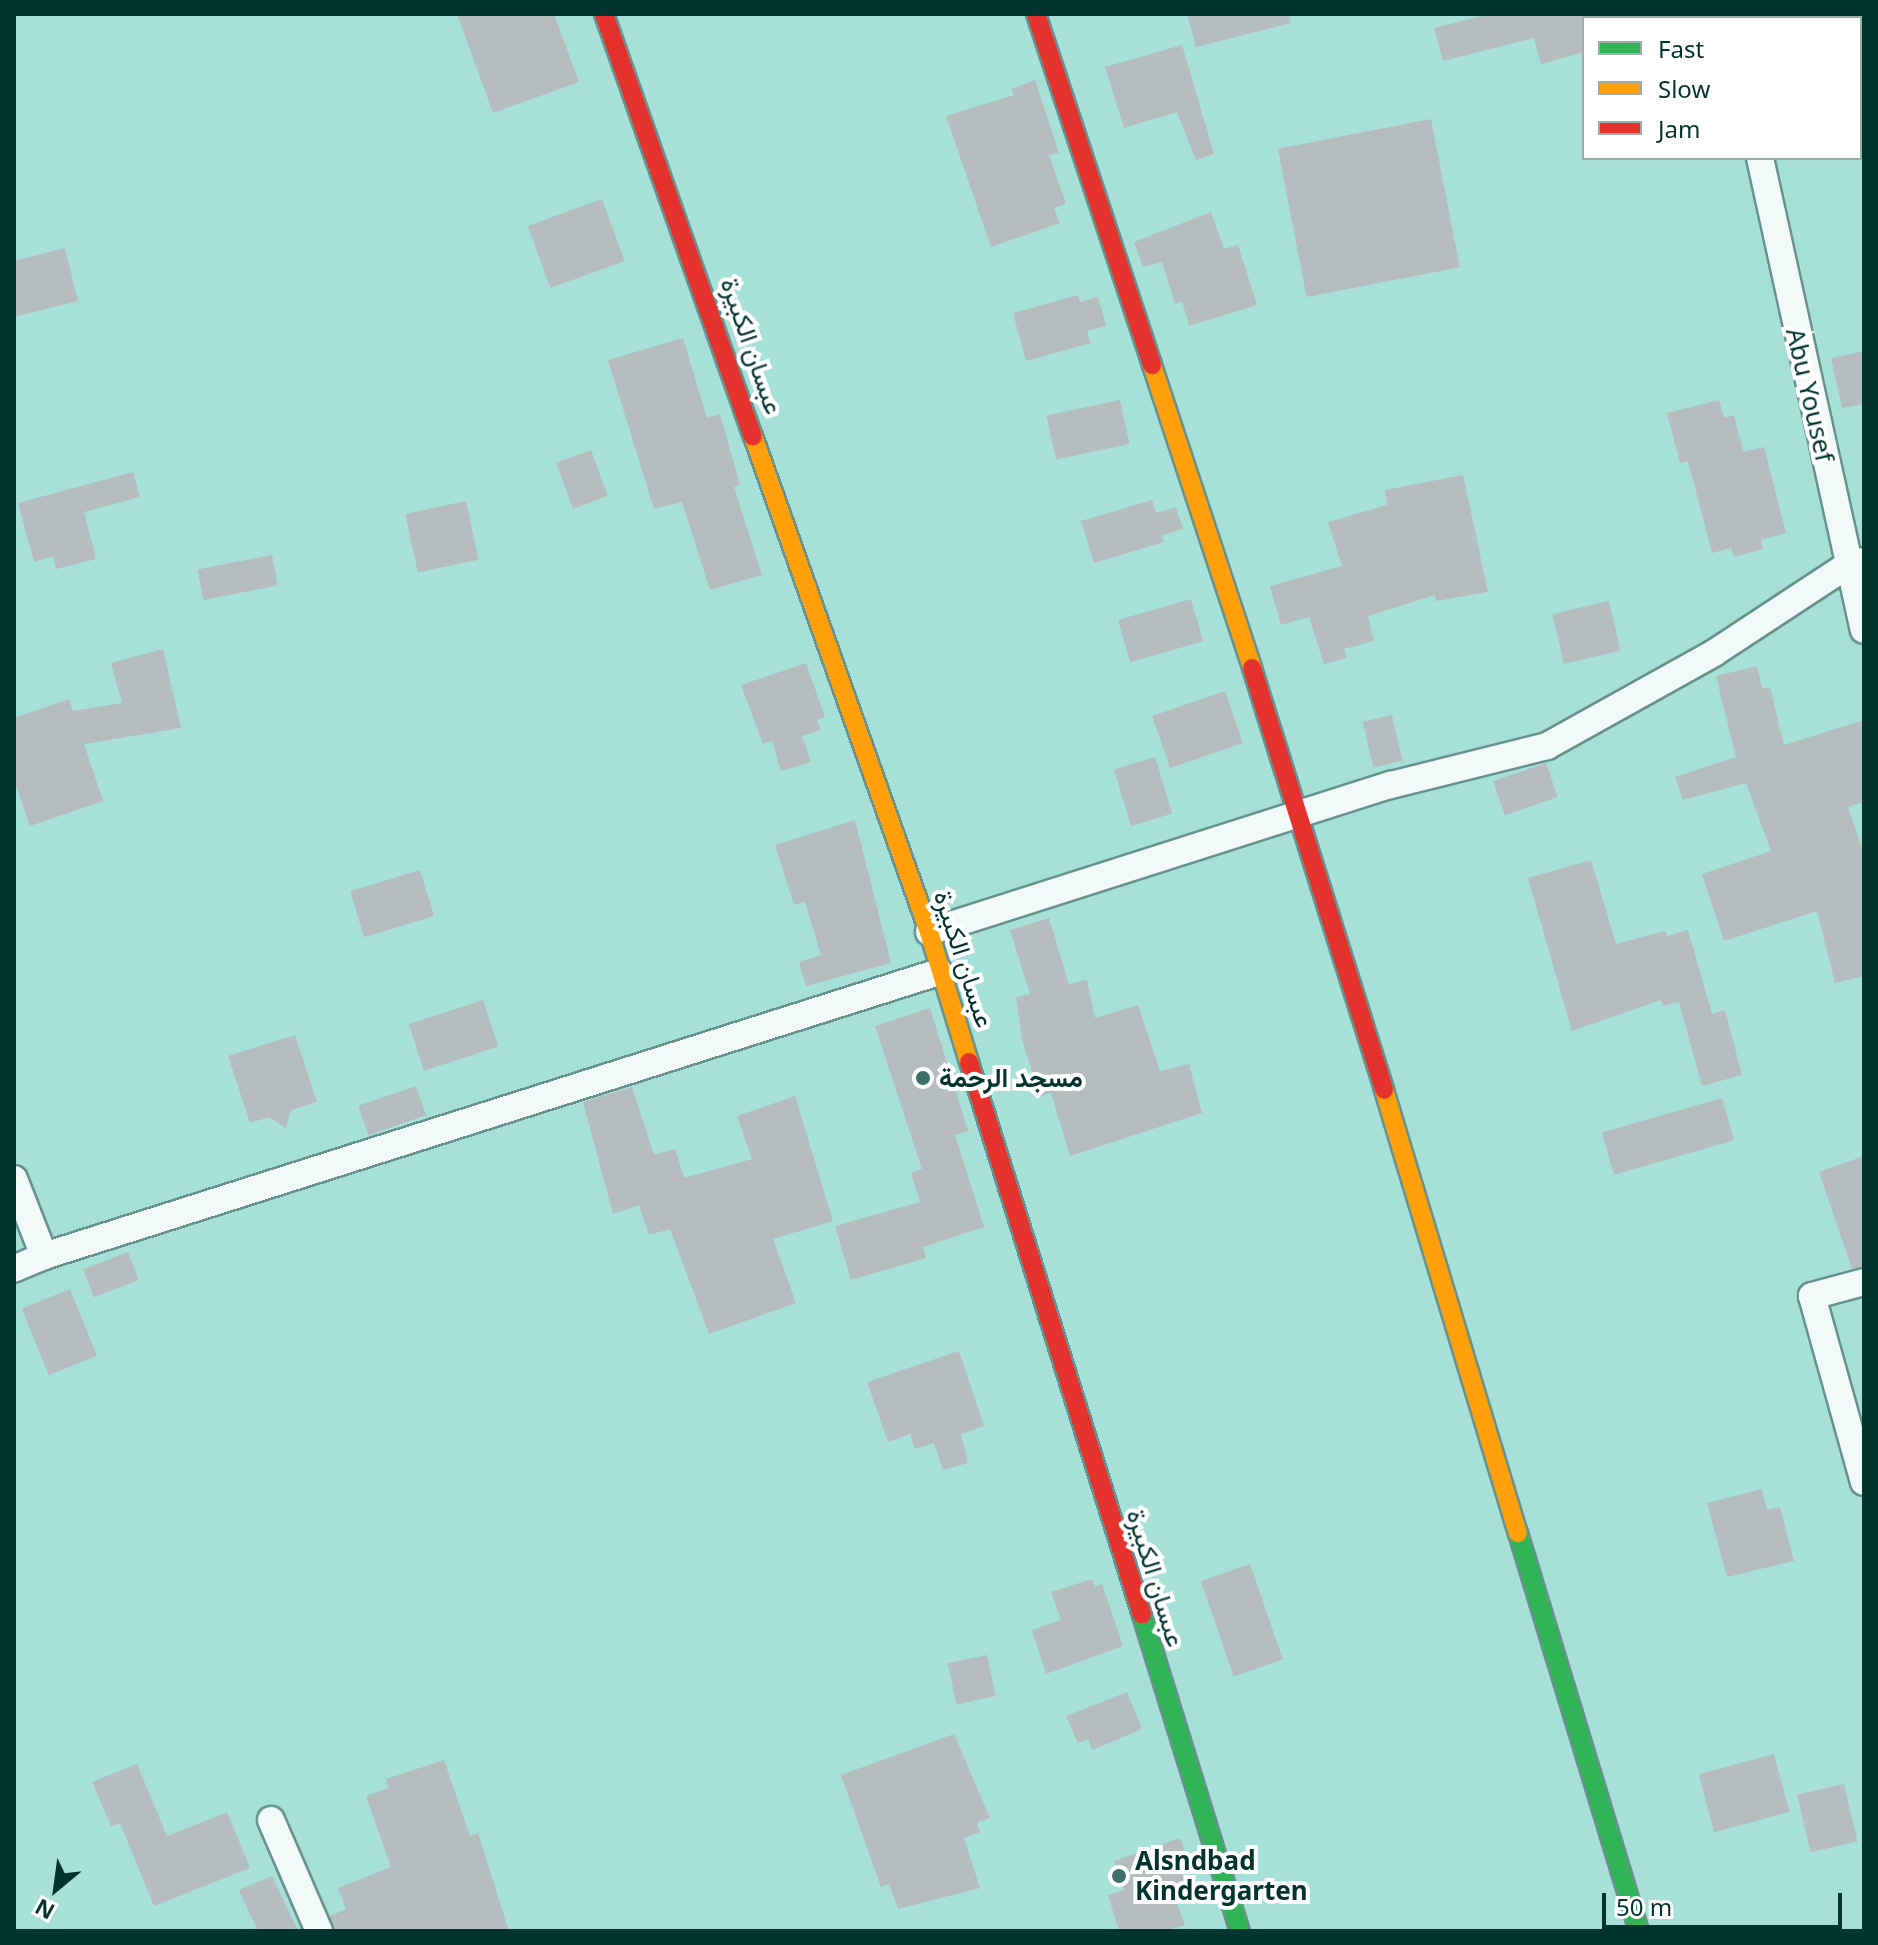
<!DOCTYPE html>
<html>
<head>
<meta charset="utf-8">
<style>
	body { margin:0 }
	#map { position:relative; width:1878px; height:1945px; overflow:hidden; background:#a7e0d9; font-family:"Noto Sans",Vazirmatn,sans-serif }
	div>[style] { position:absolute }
	.building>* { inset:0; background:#b5bdbe; transform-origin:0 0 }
	.roads { filter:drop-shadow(2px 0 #68928e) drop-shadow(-2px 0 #68928e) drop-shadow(0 2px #68928e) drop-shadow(0 -2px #68928e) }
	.street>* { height:26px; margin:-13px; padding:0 13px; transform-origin:13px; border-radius:13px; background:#f2faf9 }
	.fast>* { height:18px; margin:-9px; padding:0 9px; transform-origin:9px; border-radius:9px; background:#30b455 }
	.slow>* { height:18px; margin:-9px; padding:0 9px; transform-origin:9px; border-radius:9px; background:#ff9f0a }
	.jam>* { height:18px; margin:-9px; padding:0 9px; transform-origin:9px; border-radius:9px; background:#e5322d }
	.dots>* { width:22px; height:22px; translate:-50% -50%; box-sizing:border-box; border:4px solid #fff; border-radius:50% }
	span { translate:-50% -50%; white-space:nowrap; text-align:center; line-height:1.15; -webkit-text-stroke:8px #fff; paint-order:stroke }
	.street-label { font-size:26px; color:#02342f }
	.poi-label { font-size:26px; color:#02342f; font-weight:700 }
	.left { translate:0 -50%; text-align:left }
	.frame { position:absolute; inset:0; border:16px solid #02342f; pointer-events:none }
	.legend { position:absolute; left:1582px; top:16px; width:280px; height:144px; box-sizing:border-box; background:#fff; border:2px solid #9aaeac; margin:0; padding:10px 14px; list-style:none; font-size:24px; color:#02342f }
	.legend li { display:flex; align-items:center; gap:16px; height:40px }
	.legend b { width:40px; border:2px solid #9aaeac }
	.north { position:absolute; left:16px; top:1849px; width:80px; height:80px; -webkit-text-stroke:6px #fff; paint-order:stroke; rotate:209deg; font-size:22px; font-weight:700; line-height:32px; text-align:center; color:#02342f }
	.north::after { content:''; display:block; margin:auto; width:28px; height:36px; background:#02342f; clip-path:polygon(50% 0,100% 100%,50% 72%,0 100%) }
	.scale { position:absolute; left:1602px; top:1893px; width:240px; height:36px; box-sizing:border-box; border:4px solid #02342f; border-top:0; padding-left:10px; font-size:24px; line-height:28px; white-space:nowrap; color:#02342f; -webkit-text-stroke:6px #fff; paint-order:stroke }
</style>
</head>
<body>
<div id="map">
	<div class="building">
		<div style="clip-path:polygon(457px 14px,554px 14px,579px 82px,493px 113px)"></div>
		<div style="clip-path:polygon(1187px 14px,1289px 14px,1291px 23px,1196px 47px)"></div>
		<div style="clip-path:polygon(1489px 14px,1590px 14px,1584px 18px,1584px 52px,1541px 64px,1534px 38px,1443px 61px,1434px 28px)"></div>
		<div style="clip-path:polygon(1182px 45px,1214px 154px,1196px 160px,1177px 112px,1124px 128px,1105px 67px)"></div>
		<div style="clip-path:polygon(1035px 80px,1059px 153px,1049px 155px,1066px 204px,1054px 208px,1060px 223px,991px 247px,946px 116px,1014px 95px,1011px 89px)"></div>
		<div style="left:1431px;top:119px;width:151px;height:156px;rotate:79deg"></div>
		<div style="left:602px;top:199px;width:66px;height:79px;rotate:70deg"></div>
		<div style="clip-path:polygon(1211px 212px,1224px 249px,1238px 245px,1257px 305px,1189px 326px,1182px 301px,1175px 304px,1162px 262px,1143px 267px,1134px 242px)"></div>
		<div style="clip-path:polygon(65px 248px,78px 301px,14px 317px,14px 261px)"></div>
		<div style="clip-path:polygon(1078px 295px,1080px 302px,1098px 297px,1106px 326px,1087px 331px,1091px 343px,1026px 361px,1013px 313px)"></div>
		<div style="clip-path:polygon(683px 338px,707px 418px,720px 414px,740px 485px,734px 487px,762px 575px,710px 590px,682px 502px,654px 509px,608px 360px)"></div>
		<div style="clip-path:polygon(1864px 351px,1864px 404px,1842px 408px,1831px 358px)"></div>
		<div style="left:1120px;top:400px;width:45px;height:75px;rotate:78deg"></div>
		<div style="clip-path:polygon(1719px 400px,1724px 418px,1734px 415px,1743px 452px,1764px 447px,1786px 533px,1761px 540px,1763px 549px,1734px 557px,1731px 548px,1712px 553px,1688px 461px,1680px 463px,1667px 413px)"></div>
		<div style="left:591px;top:450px;width:49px;height:37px;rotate:70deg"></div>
		<div style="clip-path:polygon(133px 472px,140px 497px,84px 512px,96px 559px,56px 569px,53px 556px,34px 562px,18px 503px)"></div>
		<div style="clip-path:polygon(1463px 475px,1488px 592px,1436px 601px,1435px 595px,1368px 616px,1374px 641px,1344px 649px,1347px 658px,1324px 664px,1309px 617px,1281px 625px,1270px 586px,1342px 566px,1328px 522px,1387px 505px,1385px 490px)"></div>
		<div style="clip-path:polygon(1152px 500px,1156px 513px,1176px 507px,1183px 529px,1162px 535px,1164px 542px,1094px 563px,1081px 521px)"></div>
		<div style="left:466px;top:501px;width:60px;height:62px;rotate:78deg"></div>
		<div style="left:272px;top:555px;width:31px;height:76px;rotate:79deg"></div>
		<div style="left:1191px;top:599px;width:44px;height:76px;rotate:74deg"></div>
		<div style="left:1609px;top:601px;width:51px;height:58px;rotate:77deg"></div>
		<div style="clip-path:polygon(163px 649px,181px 728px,84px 744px,103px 801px,30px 826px,14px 780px,14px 718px,69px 699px,73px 711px,122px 703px,111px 663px)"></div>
		<div style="clip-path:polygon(806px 663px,825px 717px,817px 720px,821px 730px,802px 736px,811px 762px,781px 771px,772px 741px,763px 744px,741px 685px)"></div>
		<div style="clip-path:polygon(1757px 666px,1762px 689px,1770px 687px,1784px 745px,1864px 720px,1864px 802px,1848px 807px,1864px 854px,1864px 976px,1835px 983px,1817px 911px,1724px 941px,1702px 874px,1771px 851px,1746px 783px,1683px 800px,1675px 777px,1736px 757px,1716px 676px)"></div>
		<div style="left:1225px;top:691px;width:55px;height:77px;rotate:71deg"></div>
		<div style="left:1392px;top:715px;width:47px;height:30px;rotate:77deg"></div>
		<div style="left:1155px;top:757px;width:59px;height:43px;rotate:73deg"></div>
		<div style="left:1546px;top:763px;width:36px;height:56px;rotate:71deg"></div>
		<div style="clip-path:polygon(855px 820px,891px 963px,806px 986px,799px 962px,821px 955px,805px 902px,794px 905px,775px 845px)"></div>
		<div style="clip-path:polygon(1591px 860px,1616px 944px,1665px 931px,1667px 936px,1688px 930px,1712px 1014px,1725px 1010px,1742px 1075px,1702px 1086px,1679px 1002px,1663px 1006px,1661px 1000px,1572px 1031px,1528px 878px)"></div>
		<div style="left:420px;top:870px;width:48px;height:73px;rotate:73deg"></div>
		<div style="clip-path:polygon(1049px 918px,1069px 984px,1087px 980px,1095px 1018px,1138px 1005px,1160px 1071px,1189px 1064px,1202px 1113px,1070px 1156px,1051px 1093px,1040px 1097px,1022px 1039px,1016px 997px,1030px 994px,1010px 930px)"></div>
		<div style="left:483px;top:1000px;width:49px;height:78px;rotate:72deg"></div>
		<div style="clip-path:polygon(930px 1008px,968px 1131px,955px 1135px,984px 1227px,923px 1247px,926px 1258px,851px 1280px,835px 1226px,920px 1202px,911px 1173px,922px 1169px,875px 1026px)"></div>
		<div style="clip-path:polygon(295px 1035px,317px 1102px,291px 1110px,286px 1128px,269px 1117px,250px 1123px,228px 1056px)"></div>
		<div style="left:416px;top:1086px;width:31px;height:61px;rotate:71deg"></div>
		<div style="clip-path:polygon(632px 1087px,654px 1155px,675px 1149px,684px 1178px,752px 1159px,737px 1116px,795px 1096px,833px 1221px,773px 1239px,796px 1303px,709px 1334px,670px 1229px,649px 1235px,639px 1205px,613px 1214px,583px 1102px)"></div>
		<div style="left:1722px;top:1098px;width:44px;height:125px;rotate:74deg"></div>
		<div style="clip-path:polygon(1864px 1156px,1864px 1266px,1852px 1269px,1819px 1172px)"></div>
		<div style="left:128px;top:1252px;width:30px;height:48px;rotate:69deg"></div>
		<div style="left:70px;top:1289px;width:72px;height:52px;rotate:68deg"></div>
		<div style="clip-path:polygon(959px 1351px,984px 1426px,961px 1434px,968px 1463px,943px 1470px,934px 1443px,915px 1449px,910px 1434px,888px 1442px,867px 1382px)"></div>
		<div style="clip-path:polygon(1762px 1489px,1767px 1510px,1780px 1507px,1794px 1561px,1727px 1577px,1707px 1503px)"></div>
		<div style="left:1250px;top:1564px;width:101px;height:52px;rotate:71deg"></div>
		<div style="clip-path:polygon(1092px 1579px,1095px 1587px,1102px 1584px,1123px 1646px,1046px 1674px,1032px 1630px,1061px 1620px,1051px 1592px)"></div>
		<div style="left:987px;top:1655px;width:42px;height:40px;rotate:78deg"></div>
		<div style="clip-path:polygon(1127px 1692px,1142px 1729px,1092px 1750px,1088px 1739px,1078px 1743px,1066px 1716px)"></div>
		<div style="clip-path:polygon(954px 1734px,990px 1818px,977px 1822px,980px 1832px,964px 1838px,980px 1888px,898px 1909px,889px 1884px,881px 1887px,841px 1775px)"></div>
		<div style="left:1774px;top:1754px;width:60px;height:78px;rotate:75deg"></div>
		<div style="clip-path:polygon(444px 1760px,470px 1836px,478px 1833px,509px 1931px,335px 1931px,330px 1916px,346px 1909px,338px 1888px,391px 1867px,366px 1796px,389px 1788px,386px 1779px)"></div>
		<div style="clip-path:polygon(137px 1764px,167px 1836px,227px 1812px,250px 1868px,154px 1906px,120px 1823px,111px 1826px,92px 1782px)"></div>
		<div style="left:1844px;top:1784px;width:59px;height:48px;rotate:77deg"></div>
		<div style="clip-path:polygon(1180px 1838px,1190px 1865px,1180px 1869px,1188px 1893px,1175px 1897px,1185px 1925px,1164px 1931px,1119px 1931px,1108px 1895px,1124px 1890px,1114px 1861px)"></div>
		<div style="clip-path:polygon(272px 1876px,298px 1931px,258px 1931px,239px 1890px)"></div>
	</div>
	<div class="roads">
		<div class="street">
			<div style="left:1730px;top:14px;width:4px;rotate:76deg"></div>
			<div style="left:1760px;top:158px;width:483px;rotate:77.6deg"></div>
			<div style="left:929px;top:932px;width:485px;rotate:-17.7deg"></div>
			<div style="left:1391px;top:785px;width:161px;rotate:-14deg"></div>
			<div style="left:1547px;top:746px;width:191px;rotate:-29.1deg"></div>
			<div style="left:1714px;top:653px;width:160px;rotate:-33.3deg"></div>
			<div style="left:1848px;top:565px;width:16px;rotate:-14deg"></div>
			<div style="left:14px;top:1179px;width:83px;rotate:68.7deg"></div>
			<div style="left:44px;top:1256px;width:33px;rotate:157deg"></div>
			<div style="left:44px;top:1256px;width:939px;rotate:-17.61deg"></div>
			<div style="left:1864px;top:1282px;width:54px;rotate:164.9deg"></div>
			<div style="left:1812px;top:1296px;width:193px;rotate:74.4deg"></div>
			<div style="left:271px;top:1820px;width:121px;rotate:66.6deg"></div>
		</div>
		<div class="fast">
			<div style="left:1518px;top:1533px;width:416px;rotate:73.1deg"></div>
			<div style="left:1142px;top:1615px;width:331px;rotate:72.8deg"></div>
		</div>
		<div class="slow">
			<div style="left:1152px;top:365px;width:319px;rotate:71.7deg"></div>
			<div style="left:753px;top:436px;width:526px;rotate:70.46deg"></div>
			<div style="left:929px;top:932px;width:136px;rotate:72.9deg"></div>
			<div style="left:1384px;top:1090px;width:463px;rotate:73.2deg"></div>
		</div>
		<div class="jam">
			<div style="left:604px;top:14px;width:448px;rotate:70.6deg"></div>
			<div style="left:1036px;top:14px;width:370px;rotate:71.7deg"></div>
			<div style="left:1252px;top:668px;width:442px;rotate:72.6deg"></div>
			<div style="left:969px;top:1062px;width:579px;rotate:72.63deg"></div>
		</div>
	</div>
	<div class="dots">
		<div style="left:923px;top:1078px;background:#3c706a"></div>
		<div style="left:1119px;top:1876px;background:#3c706a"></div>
	</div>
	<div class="street-label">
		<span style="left:752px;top:346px;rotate:71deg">عبسان الكبيرة</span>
		<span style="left:1810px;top:395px;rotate:77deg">Abu Yousef</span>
		<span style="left:964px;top:959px;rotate:72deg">عبسان الكبيرة</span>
		<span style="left:1156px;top:1578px;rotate:73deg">عبسان الكبيرة</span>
	</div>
	<div class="poi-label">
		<span class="left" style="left:939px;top:1078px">مسجد الرحمة</span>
		<span class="left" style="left:1135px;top:1876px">Alsndbad<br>Kindergarten</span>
	</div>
	<div class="frame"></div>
	<ul class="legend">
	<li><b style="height:10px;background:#30b455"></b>Fast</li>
	<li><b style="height:10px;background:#ff9f0a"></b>Slow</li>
	<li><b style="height:10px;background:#e5322d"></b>Jam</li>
	</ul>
	<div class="north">N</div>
	<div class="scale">50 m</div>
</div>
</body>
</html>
